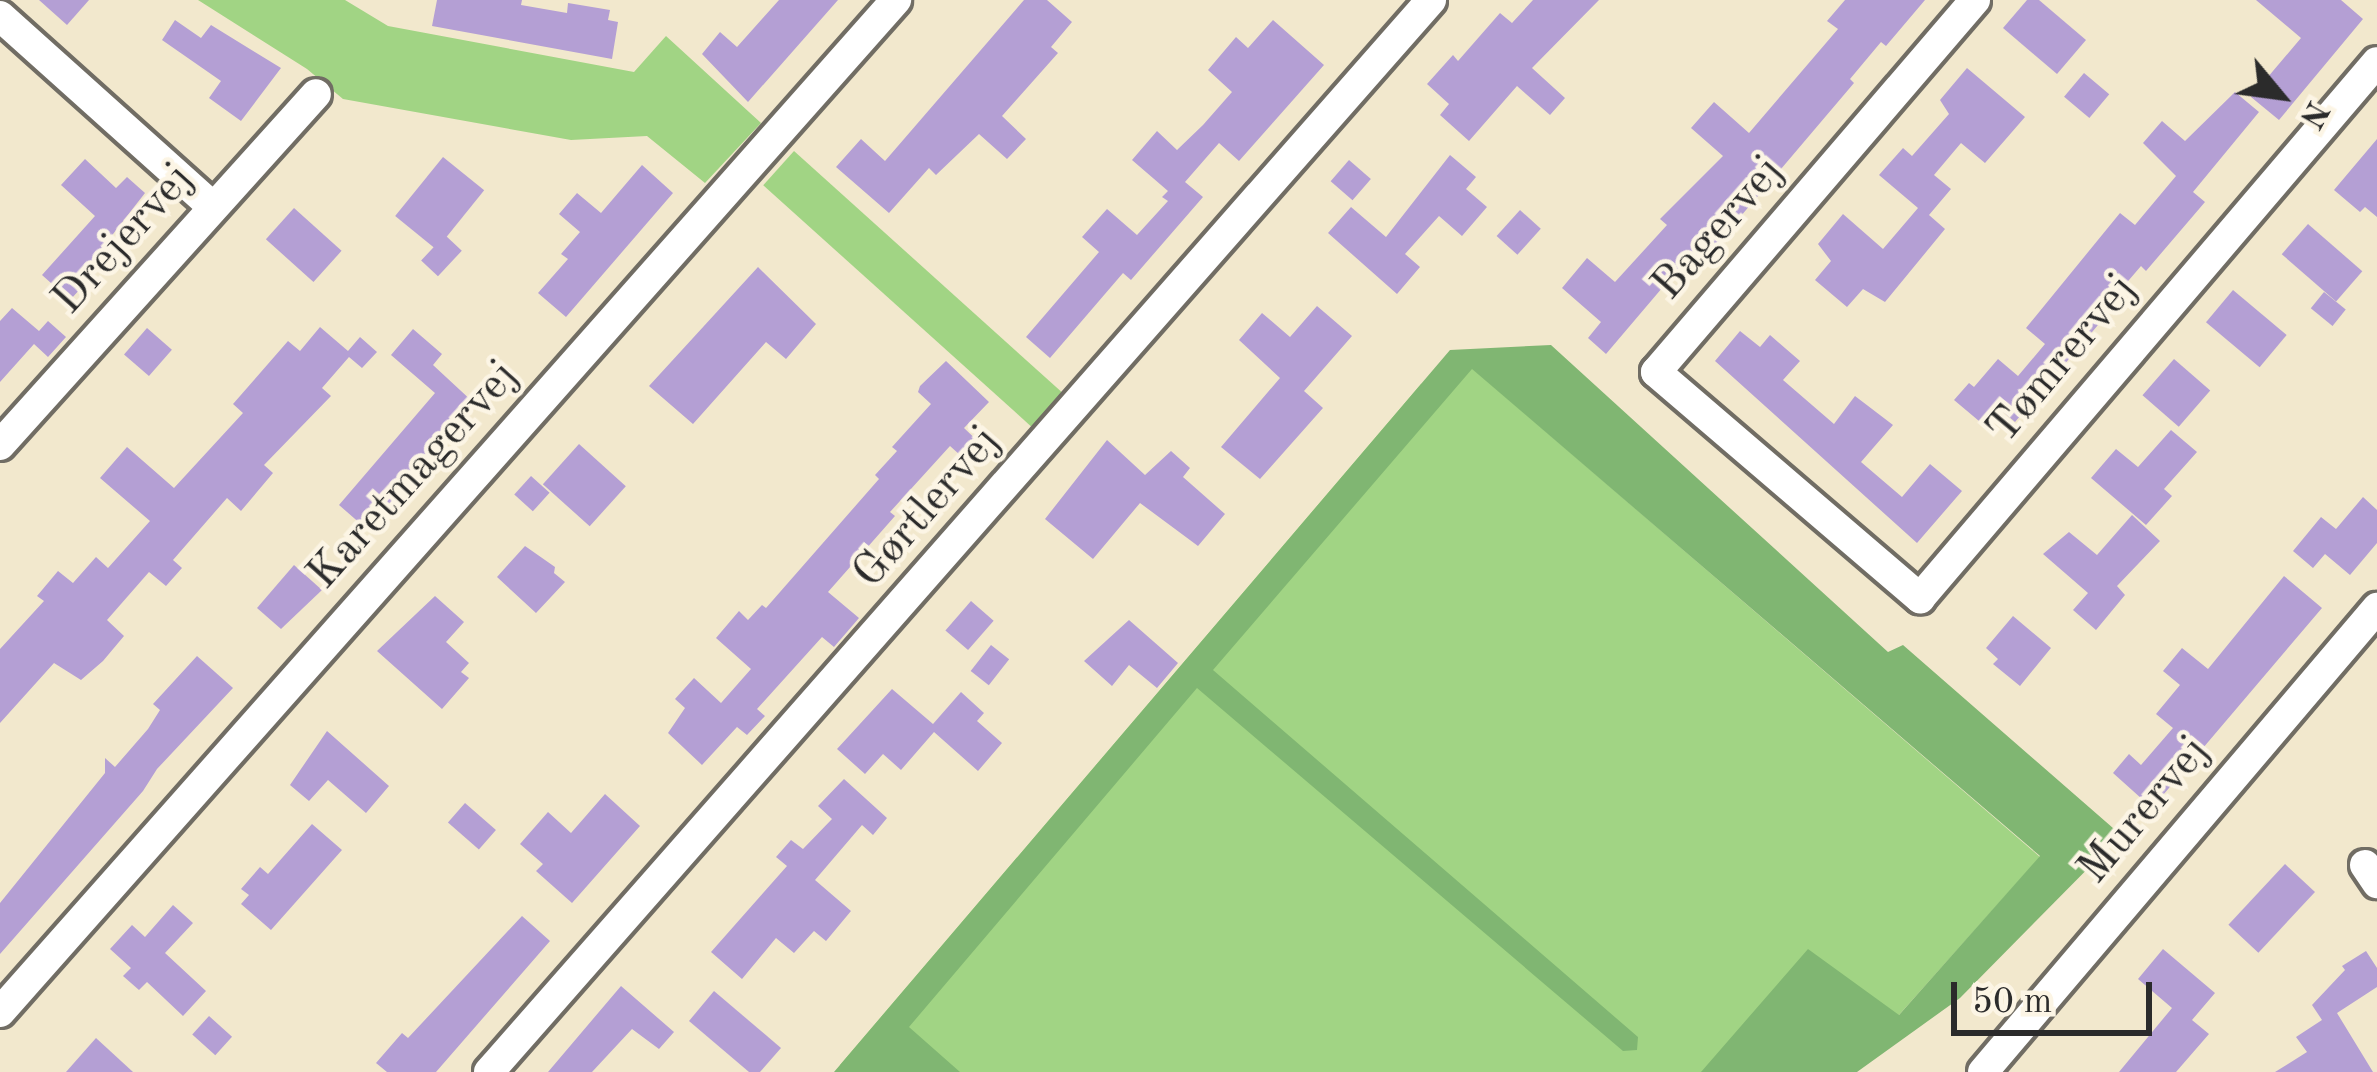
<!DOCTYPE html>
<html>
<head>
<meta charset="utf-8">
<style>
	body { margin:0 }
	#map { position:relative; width:2377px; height:1072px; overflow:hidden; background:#f2e8cd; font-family:"Old Standard TT",serif }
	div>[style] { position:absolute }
	.green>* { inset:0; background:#a1d484; transform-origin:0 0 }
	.forest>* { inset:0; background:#80b672 }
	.building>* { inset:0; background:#b49fd4; transform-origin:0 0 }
	.roads { filter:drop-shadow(3px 0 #716d64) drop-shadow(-3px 0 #716d64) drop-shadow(0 3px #716d64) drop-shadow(0 -3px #716d64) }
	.street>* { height:30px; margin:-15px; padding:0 15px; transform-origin:15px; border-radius:15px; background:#fff }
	span { translate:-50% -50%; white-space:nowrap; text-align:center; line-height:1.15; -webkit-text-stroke:9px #fcf5e5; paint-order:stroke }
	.street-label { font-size:45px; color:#2b2b2b }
	.north { position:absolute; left:2221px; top:36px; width:120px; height:120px; -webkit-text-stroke:9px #fcf5e5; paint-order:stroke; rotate:119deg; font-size:33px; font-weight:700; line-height:48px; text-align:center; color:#2b2b2b }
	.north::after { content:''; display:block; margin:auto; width:42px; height:54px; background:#2b2b2b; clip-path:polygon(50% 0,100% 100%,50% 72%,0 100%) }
	.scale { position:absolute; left:1951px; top:982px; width:201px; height:54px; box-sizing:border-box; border:6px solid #2b2b2b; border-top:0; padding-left:15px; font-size:36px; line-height:42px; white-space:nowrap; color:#2b2b2b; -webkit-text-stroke:9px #fcf5e5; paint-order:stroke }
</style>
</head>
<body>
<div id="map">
	<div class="green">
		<div style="clip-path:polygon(198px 0,345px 0,388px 26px,634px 72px,666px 36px,761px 123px,705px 183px,647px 136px,571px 140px,343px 99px,307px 69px)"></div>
		<div style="left:794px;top:151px;width:362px;height:46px;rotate:42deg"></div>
		<div style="clip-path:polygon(1472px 368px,2040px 857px,1898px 1016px,1710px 1072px,848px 1072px,840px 1065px,1421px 384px)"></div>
	</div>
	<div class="forest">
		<div style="clip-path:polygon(1551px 345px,1888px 652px,1903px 645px,2121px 835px,1960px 998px,1857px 1072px,1701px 1072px,1808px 949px,1899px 1015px,2040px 856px,1472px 369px,1213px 670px,1638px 1037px,1637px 1050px,1623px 1051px,1197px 688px,909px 1027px,960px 1072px,834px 1072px,1450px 350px)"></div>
	</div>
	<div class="building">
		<div style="clip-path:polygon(39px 0,89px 0,67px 25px)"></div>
		<div style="clip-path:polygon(437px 0,522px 0,521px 5px,567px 13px,568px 3px,610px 10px,608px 20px,618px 22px,612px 59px,432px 26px)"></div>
		<div style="clip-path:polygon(779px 0,838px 0,748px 102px,702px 54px,720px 32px,737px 47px)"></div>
		<div style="clip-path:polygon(1024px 0,1047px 0,1072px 22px,1051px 47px,1058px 53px,1002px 116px,1026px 139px,1007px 159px,979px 134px,936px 175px,929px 168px,889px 213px,836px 167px,861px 139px,885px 161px)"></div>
		<div style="clip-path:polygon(1533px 0,1599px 0,1532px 68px,1565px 98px,1550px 115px,1517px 86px,1469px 141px,1440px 115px,1449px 104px,1427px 84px,1453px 55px,1458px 61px,1500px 13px,1512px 23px)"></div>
		<div style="clip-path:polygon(1845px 0,1925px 0,1886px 46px,1881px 42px,1850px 79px,1854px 83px,1695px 270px,1685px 261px,1606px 354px,1588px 338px,1601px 322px,1562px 288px,1587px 258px,1615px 282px,1667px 225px,1660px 219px,1723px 156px,1691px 128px,1714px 102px,1749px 133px,1838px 29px,1827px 21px)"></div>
		<div style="clip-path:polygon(2027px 0,2039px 0,2086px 40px,2057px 74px,2003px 28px)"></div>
		<div style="clip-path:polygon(2256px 0,2341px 0,2363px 19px,2279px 120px,2251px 97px,2301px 38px)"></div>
		<div style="clip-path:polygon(175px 20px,201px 38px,211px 25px,281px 68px,241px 121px,209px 98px,221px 81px,162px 40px)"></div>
		<div style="clip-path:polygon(1273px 20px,1324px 65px,1239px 161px,1219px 143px,1185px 182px,1203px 197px,1131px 280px,1123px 273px,1050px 358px,1026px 337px,1099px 252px,1082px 237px,1107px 209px,1137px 235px,1168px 201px,1162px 197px,1168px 191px,1132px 160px,1157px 131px,1177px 150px,1203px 125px,1232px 92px,1208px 70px,1236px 37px,1248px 48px)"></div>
		<div style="clip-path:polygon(1967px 68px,2025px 117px,1985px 163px,1961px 143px,1934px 175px,1951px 189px,1929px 215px,1945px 229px,1885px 302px,1863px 289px,1847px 307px,1815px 280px,1831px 261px,1818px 244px,1843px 214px,1883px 249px,1918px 208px,1879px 175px,1903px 148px,1912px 156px,1949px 114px,1940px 100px)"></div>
		<div style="left:2084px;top:73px;width:33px;height:31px;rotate:40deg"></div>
		<div style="clip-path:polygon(2235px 92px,2259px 112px,2193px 192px,2205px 202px,2146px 271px,2141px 266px,2111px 301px,2116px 304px,2015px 422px,1994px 404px,1979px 421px,1954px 400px,1969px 383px,1974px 387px,1998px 359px,2018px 376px,2045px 344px,2026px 328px,2120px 213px,2135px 225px,2176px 176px,2143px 143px,2162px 121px,2185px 141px)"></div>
		<div style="clip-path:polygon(2377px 139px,2377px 217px,2365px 207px,2360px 212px,2334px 190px)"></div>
		<div style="clip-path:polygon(1450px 155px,1476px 177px,1466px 189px,1487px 207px,1462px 236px,1439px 216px,1405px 254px,1420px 267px,1397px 294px,1328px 233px,1351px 207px,1386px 237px)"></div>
		<div style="left:443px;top:157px;width:53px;height:76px;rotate:39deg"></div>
		<div style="clip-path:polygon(85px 159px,116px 188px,127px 177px,145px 193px,99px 252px,107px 260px,70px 300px,42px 275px,95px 216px,61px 185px)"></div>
		<div style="left:1349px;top:160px;width:29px;height:28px;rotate:41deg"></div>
		<div style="clip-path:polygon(642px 165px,673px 193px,566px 317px,538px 293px,568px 259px,561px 254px,580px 232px,559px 214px,577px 193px,601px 213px)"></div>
		<div style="left:294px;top:208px;width:64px;height:42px;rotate:42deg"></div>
		<div style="left:1520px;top:210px;width:28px;height:35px;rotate:42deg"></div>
		<div style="left:2308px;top:224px;width:72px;height:40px;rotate:41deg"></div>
		<div style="left:445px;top:235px;width:23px;height:35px;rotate:43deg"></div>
		<div style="clip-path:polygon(758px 267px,816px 324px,786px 359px,766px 342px,693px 424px,649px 386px)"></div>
		<div style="left:2233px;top:290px;width:70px;height:42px;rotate:40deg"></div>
		<div style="left:2324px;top:292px;width:28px;height:21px;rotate:39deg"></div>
		<div style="clip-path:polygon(1317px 306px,1352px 336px,1304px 391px,1323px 408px,1260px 479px,1221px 447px,1280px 378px,1239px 340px,1262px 313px,1290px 337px)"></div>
		<div style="clip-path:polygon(12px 308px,39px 331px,48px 321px,66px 337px,48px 357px,34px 344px,0 382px,0 321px)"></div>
		<div style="clip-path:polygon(320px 327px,348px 351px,360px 337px,377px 352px,362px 368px,349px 357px,322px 388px,331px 396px,264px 465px,273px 473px,241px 511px,227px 498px,173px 560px,182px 568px,166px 586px,149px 572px,107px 620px,124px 636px,103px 661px,81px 680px,54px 663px,0 723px,0 649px,44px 601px,37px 596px,58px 571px,73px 583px,96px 557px,108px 568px,150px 521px,100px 478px,127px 447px,174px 488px,243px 413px,233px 404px,288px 341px,300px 351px)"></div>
		<div style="left:147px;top:328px;width:33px;height:35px;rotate:41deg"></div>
		<div style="clip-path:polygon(413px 329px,442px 354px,433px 365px,474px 403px,420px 460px,427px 466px,370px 532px,339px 505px,435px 393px,391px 355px)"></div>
		<div style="clip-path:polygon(1740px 331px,1760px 347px,1770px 335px,1800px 361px,1783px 380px,1834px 424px,1855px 396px,1893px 425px,1861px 462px,1902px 497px,1930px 464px,1962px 491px,1917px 543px,1715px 361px)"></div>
		<div style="left:2174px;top:359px;width:48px;height:48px;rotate:41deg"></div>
		<div style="clip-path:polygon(946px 361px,989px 402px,964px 428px,985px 448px,970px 464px,950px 446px,890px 512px,895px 516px,828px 592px,859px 618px,834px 647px,822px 637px,757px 709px,765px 716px,747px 735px,737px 727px,702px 765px,668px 733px,685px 708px,675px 699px,694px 678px,721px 703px,751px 669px,716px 638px,739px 611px,748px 620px,762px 605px,766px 608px,879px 479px,875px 475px,897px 451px,892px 447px,931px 404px,918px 392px,920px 386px)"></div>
		<div style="clip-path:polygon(2171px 430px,2197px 452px,2164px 489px,2172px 496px,2146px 525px,2091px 478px,2116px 449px,2138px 467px)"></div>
		<div style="clip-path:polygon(1107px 440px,1145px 475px,1171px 451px,1190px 468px,1183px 477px,1225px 514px,1198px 546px,1140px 503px,1093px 559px,1045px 519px)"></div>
		<div style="left:579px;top:444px;width:63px;height:54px;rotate:42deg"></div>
		<div style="left:531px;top:476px;width:25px;height:25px;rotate:42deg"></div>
		<div style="clip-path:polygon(2363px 497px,2377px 510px,2377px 543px,2350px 575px,2325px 554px,2313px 568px,2293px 551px,2321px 517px,2336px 529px)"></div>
		<div style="clip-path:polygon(2132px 515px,2160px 541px,2117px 586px,2125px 595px,2096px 630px,2073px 610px,2088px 593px,2043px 554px,2069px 532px,2097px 555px)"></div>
		<div style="clip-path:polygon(525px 546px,555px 567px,554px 573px,565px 582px,536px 613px,497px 577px)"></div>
		<div style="clip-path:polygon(294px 565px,322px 590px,281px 629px,257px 608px)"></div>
		<div style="clip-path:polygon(2284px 576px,2322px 608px,2152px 808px,2113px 773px,2129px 754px,2141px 765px,2173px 728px,2156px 714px,2180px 685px,2163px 671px,2182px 648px,2208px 669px)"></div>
		<div style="clip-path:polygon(435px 596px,464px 622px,446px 642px,469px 663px,461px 672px,469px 678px,442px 709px,377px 651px)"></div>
		<div style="left:971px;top:601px;width:30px;height:39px;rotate:41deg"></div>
		<div style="clip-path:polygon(2013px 616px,2051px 648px,2020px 686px,1993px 664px,1998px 659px,1986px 648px)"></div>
		<div style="clip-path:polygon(1129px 620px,1178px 663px,1157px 688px,1129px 665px,1112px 686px,1084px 661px)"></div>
		<div style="left:991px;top:645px;width:23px;height:33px;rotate:38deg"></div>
		<div style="clip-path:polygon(197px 656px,233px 688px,157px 769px,143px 791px,0 954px,0 903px,105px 773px,105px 758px,115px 767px,148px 729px,160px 710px,153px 704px)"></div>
		<div style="clip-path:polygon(892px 689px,933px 724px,961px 692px,984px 713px,977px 721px,1002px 743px,978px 771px,934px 732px,901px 770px,883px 754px,865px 774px,837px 749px)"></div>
		<div style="clip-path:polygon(327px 731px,389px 786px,366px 813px,328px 780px,309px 801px,290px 785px)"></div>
		<div style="clip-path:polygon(844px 779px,887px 818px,873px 835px,862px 825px,815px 880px,851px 911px,826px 941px,814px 931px,794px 953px,776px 938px,742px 979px,711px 952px,787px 866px,776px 857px,791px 840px,803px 849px,832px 819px,818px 806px)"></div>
		<div style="clip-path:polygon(605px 794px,640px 826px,572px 903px,536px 871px,543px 864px,520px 844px,548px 812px,571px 833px)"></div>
		<div style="left:465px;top:803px;width:41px;height:26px;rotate:41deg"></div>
		<div style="clip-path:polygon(312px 824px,342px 850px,271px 930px,241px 904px,249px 895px,241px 889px,260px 867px,268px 874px)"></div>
		<div style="left:2285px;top:864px;width:41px;height:83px;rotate:43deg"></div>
		<div style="clip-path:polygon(173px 905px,193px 923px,165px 953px,206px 991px,183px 1016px,147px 982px,139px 990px,123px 976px,131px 968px,110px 949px,132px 925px,145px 937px)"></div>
		<div style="clip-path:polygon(522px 916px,550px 941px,436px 1072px,387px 1072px,376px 1063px,402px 1033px,408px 1038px)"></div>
		<div style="clip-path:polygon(2163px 949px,2215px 993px,2192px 1020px,2209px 1034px,2176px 1072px,2119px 1072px,2172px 1008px,2138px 979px)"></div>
		<div style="clip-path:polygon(2366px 951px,2377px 968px,2377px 987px,2337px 1013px,2373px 1072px,2275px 1072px,2307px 1052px,2296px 1037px,2322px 1020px,2312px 1005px,2345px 970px,2342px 966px)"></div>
		<div style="clip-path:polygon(621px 986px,674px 1032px,659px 1049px,632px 1029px,592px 1072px,548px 1072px)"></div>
		<div style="clip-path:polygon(714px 991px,781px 1048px,760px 1072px,749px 1072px,689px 1021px)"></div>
		<div style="left:209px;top:1016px;width:31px;height:25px;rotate:42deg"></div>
		<div style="clip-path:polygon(96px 1038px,133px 1072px,66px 1072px)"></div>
	</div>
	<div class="roads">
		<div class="street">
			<div style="left:1975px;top:0;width:490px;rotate:130.6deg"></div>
			<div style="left:1656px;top:372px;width:348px;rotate:40.6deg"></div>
			<div style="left:1920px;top:598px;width:704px;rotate:-49.55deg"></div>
			<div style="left:0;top:16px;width:286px;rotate:41.9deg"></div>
			<div style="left:0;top:445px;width:472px;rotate:-48deg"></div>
			<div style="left:2365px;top:865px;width:22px;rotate:56deg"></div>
			<div style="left:0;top:1012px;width:1352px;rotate:-48.48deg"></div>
			<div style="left:489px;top:1072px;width:1427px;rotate:-48.69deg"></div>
			<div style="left:1983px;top:1072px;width:609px;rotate:-49.66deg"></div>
		</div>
	</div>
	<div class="street-label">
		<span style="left:1719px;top:229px;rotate:-49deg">Bagervej</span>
		<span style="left:124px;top:240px;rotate:-48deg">Drejervej</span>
		<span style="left:2063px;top:360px;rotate:-50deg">Tømrervej</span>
		<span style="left:414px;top:476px;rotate:-48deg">Karetmagervej</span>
		<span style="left:928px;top:508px;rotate:-49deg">Gørtlervej</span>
		<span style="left:2145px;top:811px;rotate:-50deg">Murervej</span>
	</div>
	<div class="north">N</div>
	<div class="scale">50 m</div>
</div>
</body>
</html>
